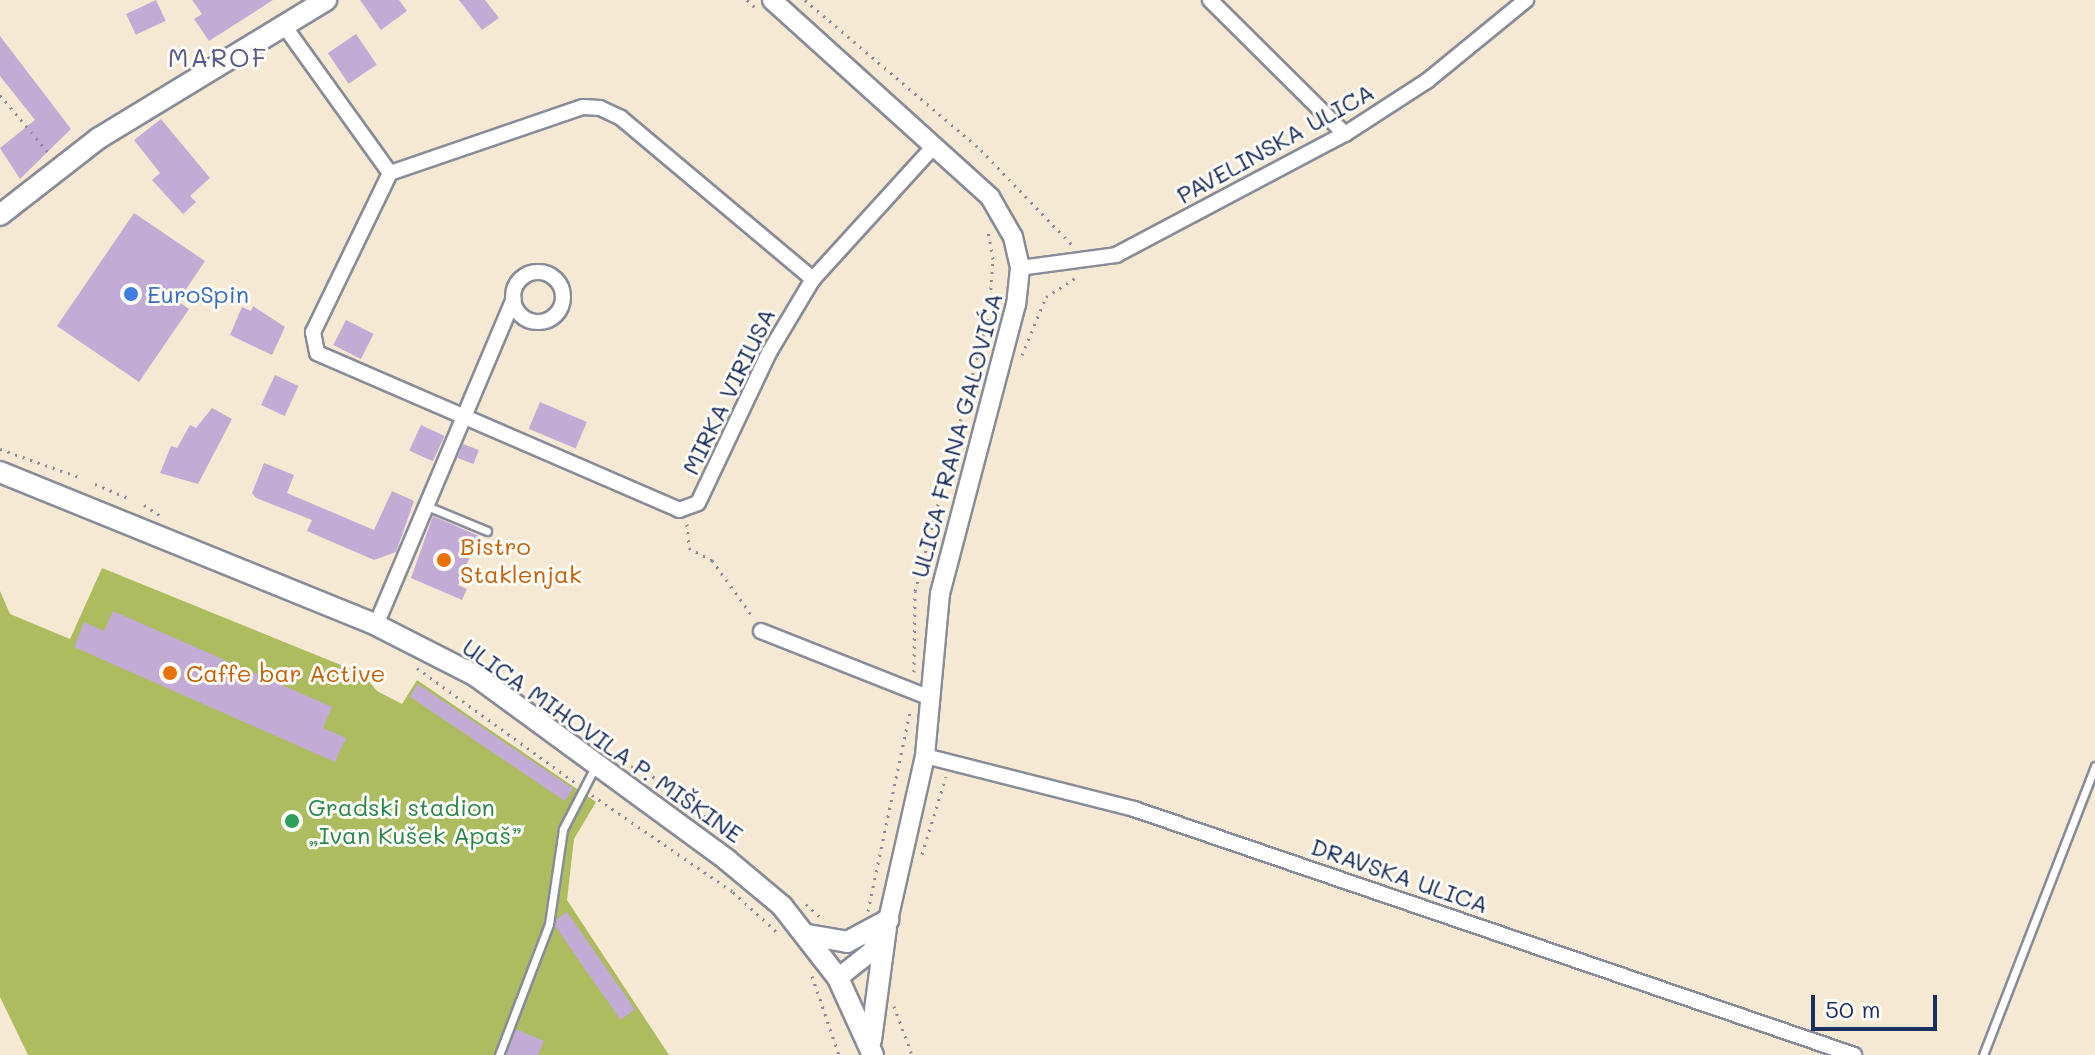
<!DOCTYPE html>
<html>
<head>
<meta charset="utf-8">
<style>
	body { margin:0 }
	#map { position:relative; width:2095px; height:1055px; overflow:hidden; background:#f6e9d4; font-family:Mali,sans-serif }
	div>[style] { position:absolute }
	.green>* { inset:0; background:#acbc5f }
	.building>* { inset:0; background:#c2abd4; transform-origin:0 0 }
	.path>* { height:3px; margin-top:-1.5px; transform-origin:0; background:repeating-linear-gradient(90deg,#888c99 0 2px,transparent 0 8px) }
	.roads { filter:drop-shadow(2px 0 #888c99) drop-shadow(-2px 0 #888c99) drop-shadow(0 2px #888c99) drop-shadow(0 -2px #888c99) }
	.service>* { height:7px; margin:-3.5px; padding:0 3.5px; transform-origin:3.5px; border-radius:3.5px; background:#fff }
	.minor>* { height:14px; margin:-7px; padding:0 7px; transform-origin:7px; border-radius:7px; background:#fff }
	.minor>.ring { margin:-7px; padding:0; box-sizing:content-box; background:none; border:14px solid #fff; border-radius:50% }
	.tertiary>* { height:18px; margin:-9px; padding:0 9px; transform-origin:9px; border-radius:9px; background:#fff }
	.secondary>* { height:20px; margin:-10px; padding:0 10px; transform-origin:10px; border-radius:10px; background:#fff }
	.dots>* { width:22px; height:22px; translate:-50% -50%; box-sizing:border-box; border:4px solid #fdfcf7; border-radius:50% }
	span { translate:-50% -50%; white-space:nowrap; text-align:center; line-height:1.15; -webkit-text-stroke:6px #fdfcf7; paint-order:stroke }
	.street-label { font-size:24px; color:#1b2f5e }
	.shop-label { font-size:24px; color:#366cbe }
	.left { translate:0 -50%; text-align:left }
	.food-label { font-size:24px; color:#c56008 }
	.leisure-label { font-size:24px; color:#27864d }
	.neighbourhood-label { font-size:26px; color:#555a87; letter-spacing:2px }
	.scale { position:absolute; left:1811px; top:995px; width:126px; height:36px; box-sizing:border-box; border:4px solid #1b2f5e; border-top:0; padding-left:10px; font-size:24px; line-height:28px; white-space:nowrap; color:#1b2f5e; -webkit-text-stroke:6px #fdfcf7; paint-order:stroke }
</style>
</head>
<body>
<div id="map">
	<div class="green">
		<div style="clip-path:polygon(102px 568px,363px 674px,377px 691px,402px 704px,417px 680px,596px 802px,574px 839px,567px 900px,669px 1055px,28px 1055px,0 997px,0 591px,10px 614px,70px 639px)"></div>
	</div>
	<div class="building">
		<div style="left:156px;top:0;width:23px;height:33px;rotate:65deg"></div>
		<div style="clip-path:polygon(192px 0,273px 0,209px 41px,194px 19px,202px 14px)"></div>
		<div style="clip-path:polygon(360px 0,399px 0,407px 11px,381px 30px)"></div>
		<div style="clip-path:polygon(459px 0,485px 0,499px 18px,482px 30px)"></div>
		<div style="left:356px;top:34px;width:37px;height:34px;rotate:56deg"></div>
		<div style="clip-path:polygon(0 36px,71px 129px,20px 179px,0 148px,35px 120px,0 76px)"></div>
		<div style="clip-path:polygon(161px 119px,210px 178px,190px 196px,196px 202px,183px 214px,152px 180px,160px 173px,134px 140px)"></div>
		<div style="clip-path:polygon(134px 213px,205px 261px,178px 301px,189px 309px,139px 382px,57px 326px)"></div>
		<div style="clip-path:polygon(253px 306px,285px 327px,272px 355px,230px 335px,242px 307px,251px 311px)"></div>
		<div style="left:346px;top:320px;width:31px;height:28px;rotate:27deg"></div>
		<div style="left:275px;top:375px;width:26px;height:33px;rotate:25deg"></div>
		<div style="left:540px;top:402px;width:51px;height:29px;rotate:23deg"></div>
		<div style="clip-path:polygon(212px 408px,232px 419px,198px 484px,160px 473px,171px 446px,177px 448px,190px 425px,196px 428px)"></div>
		<div style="left:421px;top:425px;width:26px;height:28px;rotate:25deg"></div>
		<div style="left:463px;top:444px;width:17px;height:15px;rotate:21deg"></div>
		<div style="clip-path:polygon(264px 463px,294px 475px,287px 493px,374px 530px,392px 491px,414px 501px,396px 552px,374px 560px,307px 531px,312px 520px,256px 498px,252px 493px)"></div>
		<div style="clip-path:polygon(433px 516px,479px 536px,458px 585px,467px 589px,462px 600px,411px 578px)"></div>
		<div style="clip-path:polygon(113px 611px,332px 707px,323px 728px,346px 738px,335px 762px,74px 647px,84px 622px,104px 631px)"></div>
		<div style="left:418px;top:684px;width:187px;height:15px;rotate:34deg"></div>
		<div style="left:567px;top:912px;width:119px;height:18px;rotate:55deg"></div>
		<div style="clip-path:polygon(516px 1029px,544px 1041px,538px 1055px,506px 1055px)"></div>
	</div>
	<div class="path">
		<div style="left:747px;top:0;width:12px;rotate:42deg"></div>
		<div style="left:805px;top:0;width:231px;rotate:40.4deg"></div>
		<div style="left:981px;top:150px;width:133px;rotate:46.2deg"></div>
		<div style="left:0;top:95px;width:75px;rotate:49.9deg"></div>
		<div style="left:1022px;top:355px;width:63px;rotate:-67.5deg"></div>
		<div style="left:1046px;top:297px;width:37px;rotate:-33deg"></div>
		<div style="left:0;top:449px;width:84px;rotate:19.5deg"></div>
		<div style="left:95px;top:484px;width:39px;rotate:23deg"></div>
		<div style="left:144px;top:505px;width:20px;rotate:33deg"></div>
		<div style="left:687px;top:524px;width:24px;rotate:85deg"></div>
		<div style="left:689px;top:548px;width:26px;rotate:28deg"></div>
		<div style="left:712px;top:560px;width:70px;rotate:54.3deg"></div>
		<div style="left:417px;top:668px;width:196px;rotate:35.9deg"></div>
		<div style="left:914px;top:672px;width:81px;rotate:-89.3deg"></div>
		<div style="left:915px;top:591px;width:288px;rotate:-75.1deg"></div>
		<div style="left:989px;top:313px;width:54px;rotate:-85.8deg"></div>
		<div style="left:993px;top:259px;width:28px;rotate:-100deg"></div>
		<div style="left:631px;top:766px;width:32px;rotate:26deg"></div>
		<div style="left:660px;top:780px;width:97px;rotate:39.1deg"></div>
		<div style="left:592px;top:795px;width:171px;rotate:34.5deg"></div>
		<div style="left:733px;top:892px;width:61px;rotate:42.3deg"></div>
		<div style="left:922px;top:854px;width:81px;rotate:-72.7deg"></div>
		<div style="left:806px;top:904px;width:21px;rotate:43deg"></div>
		<div style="left:868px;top:911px;width:204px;rotate:-78.1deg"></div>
		<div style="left:812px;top:976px;width:83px;rotate:71.1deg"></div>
		<div style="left:894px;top:1006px;width:52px;rotate:69.8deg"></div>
	</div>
	<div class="roads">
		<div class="service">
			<div style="left:427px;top:506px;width:65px;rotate:22.6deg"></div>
			<div style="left:499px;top:1055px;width:140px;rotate:-69.1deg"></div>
			<div style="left:549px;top:924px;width:96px;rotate:-81.6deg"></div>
			<div style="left:563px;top:829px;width:70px;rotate:-62.7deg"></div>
			<div style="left:1983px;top:1055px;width:310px;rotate:-68.8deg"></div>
		</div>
		<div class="minor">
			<div style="left:1210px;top:0;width:190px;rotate:44.8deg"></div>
			<div style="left:285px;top:27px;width:180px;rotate:54.3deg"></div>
			<div style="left:390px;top:173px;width:177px;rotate:115.8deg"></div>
			<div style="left:313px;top:332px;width:21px;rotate:79deg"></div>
			<div style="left:317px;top:353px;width:395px;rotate:23.4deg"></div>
			<div style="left:679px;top:510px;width:20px;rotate:-20deg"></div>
			<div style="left:698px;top:503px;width:168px;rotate:-64.7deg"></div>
			<div style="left:770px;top:351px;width:84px;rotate:-59.2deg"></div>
			<div style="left:813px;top:279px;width:180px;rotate:-47.7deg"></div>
			<div style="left:390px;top:173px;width:204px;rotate:-18.9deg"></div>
			<div style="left:583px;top:107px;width:17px;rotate:3deg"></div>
			<div style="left:600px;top:108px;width:23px;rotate:25deg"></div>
			<div style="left:621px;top:118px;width:251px;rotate:40deg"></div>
			<div style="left:1020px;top:268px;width:97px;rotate:-7.7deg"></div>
			<div style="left:1116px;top:255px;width:259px;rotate:-27.9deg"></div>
			<div style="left:1345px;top:134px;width:98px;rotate:-32.9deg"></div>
			<div style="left:1427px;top:81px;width:128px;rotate:-39.3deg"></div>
			<div class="ring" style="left:513px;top:272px;width:36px;height:36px"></div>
			<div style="left:376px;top:625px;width:354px;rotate:-67.1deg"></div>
			<div style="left:761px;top:631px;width:182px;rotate:21.6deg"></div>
			<div style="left:925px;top:756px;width:216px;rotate:14.2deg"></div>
			<div style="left:1134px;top:809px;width:761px;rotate:18.86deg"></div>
		</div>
		<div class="tertiary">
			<div style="left:772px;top:0;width:294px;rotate:42.1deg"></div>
			<div style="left:990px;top:197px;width:46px;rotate:60.1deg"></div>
			<div style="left:1013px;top:237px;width:32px;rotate:77deg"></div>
			<div style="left:1020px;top:268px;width:36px;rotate:96deg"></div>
			<div style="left:1016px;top:304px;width:300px;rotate:104.7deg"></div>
			<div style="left:940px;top:594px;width:163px;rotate:95.3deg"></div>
			<div style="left:925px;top:756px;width:168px;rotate:102.7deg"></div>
			<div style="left:888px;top:920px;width:36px;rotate:118deg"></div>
			<div style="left:871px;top:952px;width:42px;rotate:141.8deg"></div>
		</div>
		<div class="secondary">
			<div style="left:0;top:215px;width:125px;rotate:-37.9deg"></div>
			<div style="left:99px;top:138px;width:266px;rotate:-31.3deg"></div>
			<div style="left:0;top:472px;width:406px;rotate:22.1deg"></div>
			<div style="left:376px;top:625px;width:112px;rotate:27deg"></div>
			<div style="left:476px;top:676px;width:311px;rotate:36.2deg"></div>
			<div style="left:727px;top:860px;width:72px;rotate:39.9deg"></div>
			<div style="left:782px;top:906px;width:91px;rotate:52.1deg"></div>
			<div style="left:838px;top:978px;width:85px;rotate:65.6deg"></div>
			<div style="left:808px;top:935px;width:40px;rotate:10deg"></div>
			<div style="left:847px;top:942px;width:47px;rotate:-28.2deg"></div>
			<div style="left:871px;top:1040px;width:113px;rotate:-82.4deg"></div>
		</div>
	</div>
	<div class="dots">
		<div style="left:131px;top:294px;background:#3f7fe0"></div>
		<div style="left:444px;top:560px;background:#e8710a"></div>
		<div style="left:170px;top:673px;background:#e8710a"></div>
		<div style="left:292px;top:821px;background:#2e9e5b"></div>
	</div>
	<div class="street-label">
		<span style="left:1275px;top:143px;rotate:-29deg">PAVELINSKA ULICA</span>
		<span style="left:728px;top:391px;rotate:-64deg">MIRKA VIRIUSA</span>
		<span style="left:956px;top:435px;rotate:-75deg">ULICA FRANA GALOVIĆA</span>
		<span style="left:603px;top:740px;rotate:35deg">ULICA MIHOVILA P. MIŠKINE</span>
		<span style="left:1400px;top:875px;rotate:19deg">DRAVSKA ULICA</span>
	</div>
	<div class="shop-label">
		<span class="left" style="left:147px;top:294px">EuroSpin</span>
	</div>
	<div class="food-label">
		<span class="left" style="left:460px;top:560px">Bistro<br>Staklenjak</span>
		<span class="left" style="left:186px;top:673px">Caffe bar Active</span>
	</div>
	<div class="leisure-label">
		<span class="left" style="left:308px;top:821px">Gradski stadion<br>„Ivan Kušek Apaš”</span>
	</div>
	<div class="neighbourhood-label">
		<span style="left:218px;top:58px">MAROF</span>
	</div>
	<div class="scale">50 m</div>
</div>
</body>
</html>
